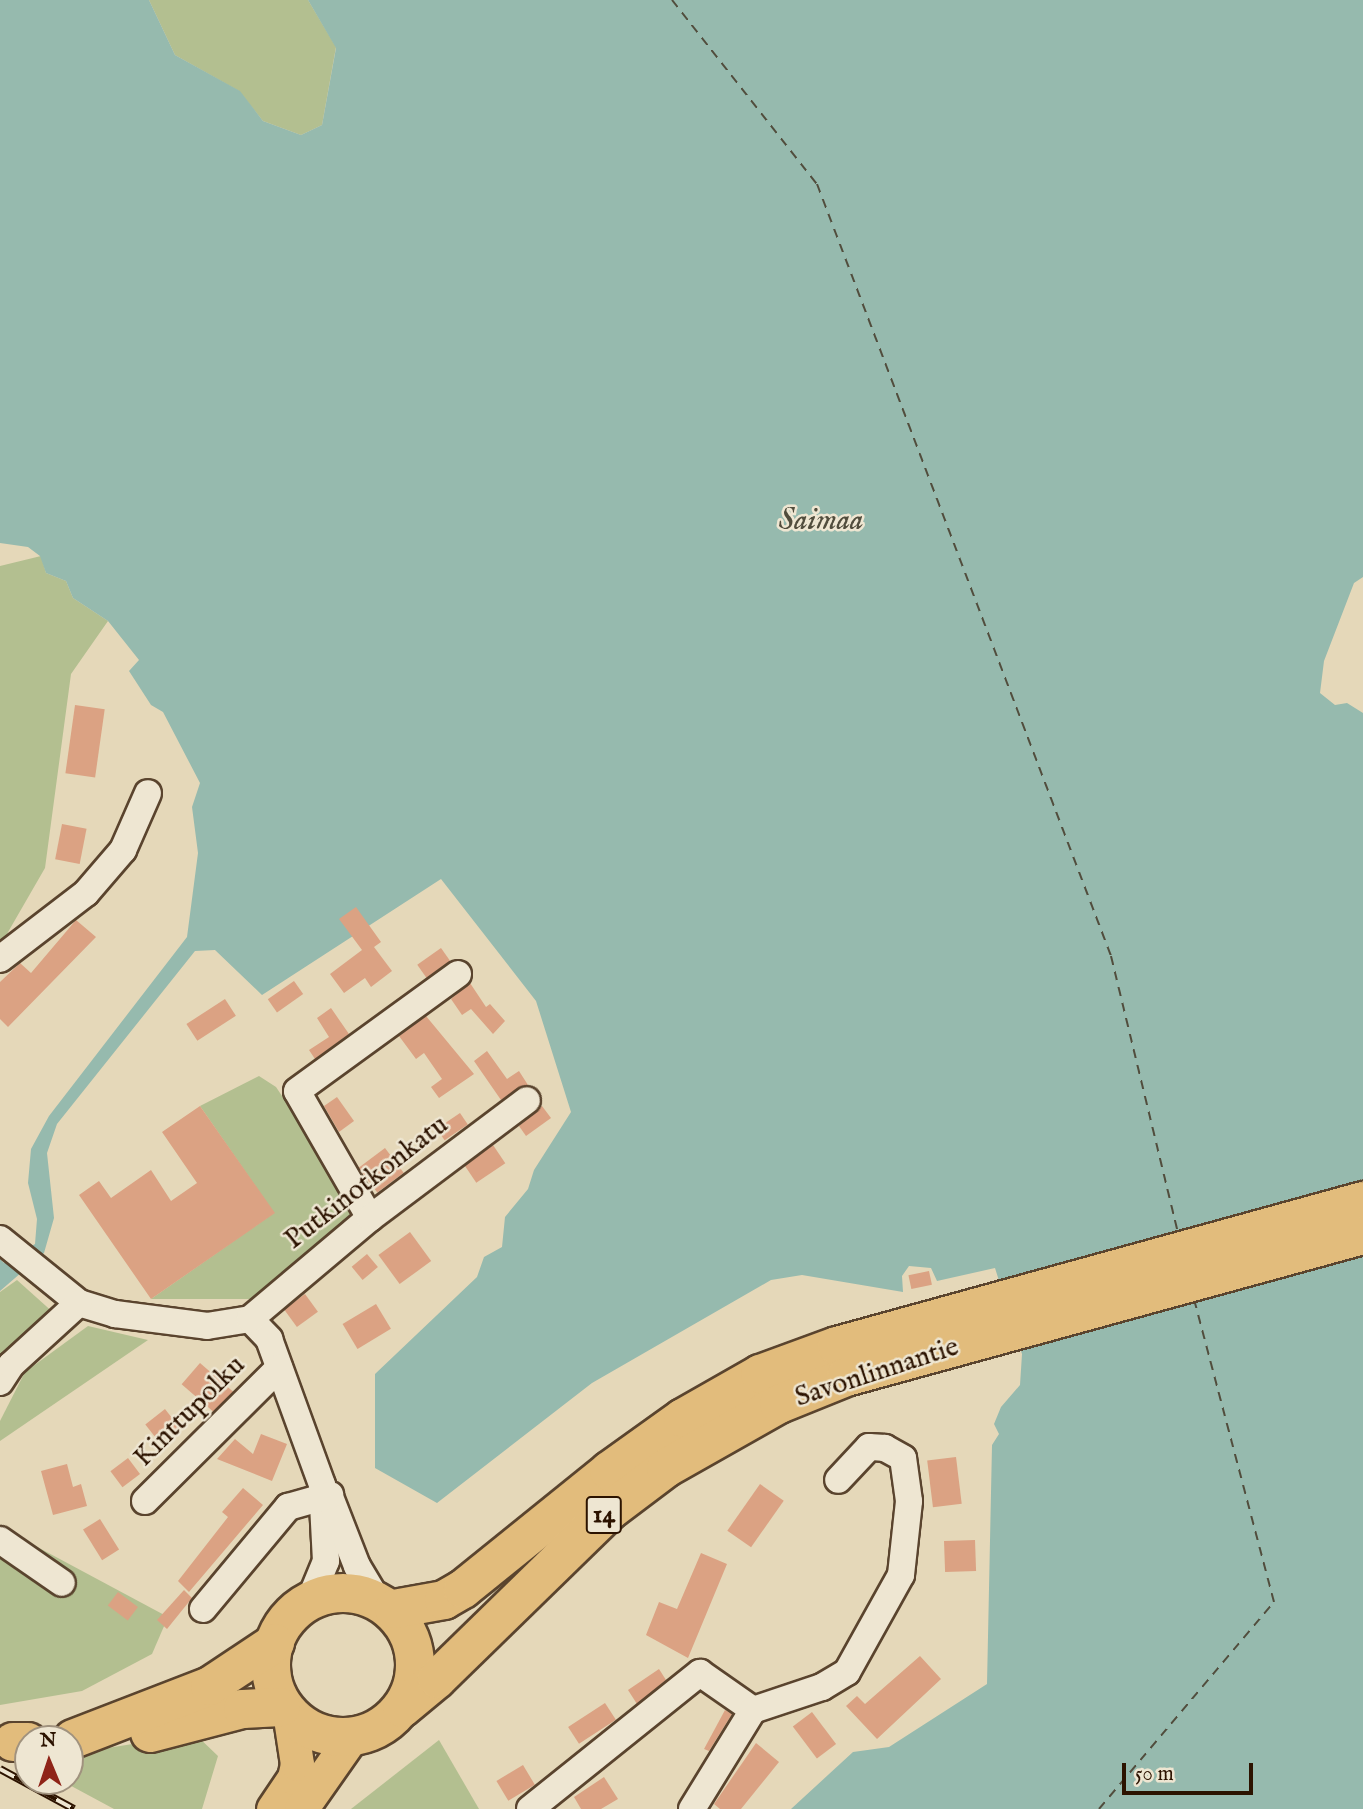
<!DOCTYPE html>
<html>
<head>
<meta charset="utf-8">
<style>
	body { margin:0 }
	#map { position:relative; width:1363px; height:1809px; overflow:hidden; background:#e5d8b9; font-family:"IM FELL English",serif }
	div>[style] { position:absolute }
	.green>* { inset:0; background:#b3bf90 }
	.water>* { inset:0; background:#96baae }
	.ferry>* { height:2px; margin-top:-1px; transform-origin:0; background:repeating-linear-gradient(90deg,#514d3d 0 9px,transparent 0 16px) }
	.building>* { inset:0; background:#dba283; transform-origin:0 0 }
	.roads { filter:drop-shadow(2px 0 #5a442e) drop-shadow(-2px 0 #5a442e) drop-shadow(0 2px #5a442e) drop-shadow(0 -2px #5a442e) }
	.minor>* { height:26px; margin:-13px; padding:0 13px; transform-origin:13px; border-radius:13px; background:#eee6d2 }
	.major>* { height:33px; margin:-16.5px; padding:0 16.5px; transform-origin:16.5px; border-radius:16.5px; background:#e2bc7c }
	.highway>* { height:38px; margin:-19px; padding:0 19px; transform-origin:19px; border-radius:19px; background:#e2bc7c }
	.highway>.ring { margin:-19px; padding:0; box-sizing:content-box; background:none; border:38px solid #e2bc7c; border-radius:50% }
	.rail>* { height:8px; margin-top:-4px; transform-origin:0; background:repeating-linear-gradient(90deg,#eee6d2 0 16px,#2c1300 0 32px); box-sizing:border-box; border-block:2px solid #2c1300 }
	span { translate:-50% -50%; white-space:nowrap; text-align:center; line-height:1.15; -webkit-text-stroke:5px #eee6d2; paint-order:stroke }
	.shield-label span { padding:2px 5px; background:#eee6d2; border:2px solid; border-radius:5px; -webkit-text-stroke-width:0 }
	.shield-label { font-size:26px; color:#2c1300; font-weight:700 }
	.street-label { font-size:28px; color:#2c1300 }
	.water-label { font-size:30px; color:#514d3d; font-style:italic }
	.north { position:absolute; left:14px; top:1725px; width:70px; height:70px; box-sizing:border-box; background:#eee6d2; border:2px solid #a0927e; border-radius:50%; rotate:358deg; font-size:19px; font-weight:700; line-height:28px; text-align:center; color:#2c1300 }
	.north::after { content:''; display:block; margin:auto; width:24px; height:32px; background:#8f2418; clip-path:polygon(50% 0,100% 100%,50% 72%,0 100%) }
	.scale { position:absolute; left:1122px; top:1763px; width:131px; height:32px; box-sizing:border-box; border:4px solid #2c1300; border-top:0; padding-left:9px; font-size:21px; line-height:24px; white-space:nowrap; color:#2c1300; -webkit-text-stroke:5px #eee6d2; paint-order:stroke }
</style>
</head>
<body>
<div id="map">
	<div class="green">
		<div style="clip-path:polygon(149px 0,308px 0,336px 47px,322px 125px,301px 135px,263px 121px,239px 91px,175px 55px)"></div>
		<div style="clip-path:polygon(41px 556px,46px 573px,66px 581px,73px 598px,108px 621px,71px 674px,45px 868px,0 946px,0 566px)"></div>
		<div style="clip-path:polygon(259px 1076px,276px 1087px,350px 1198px,356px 1212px,347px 1231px,253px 1299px,151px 1299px,274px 1213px,200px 1106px)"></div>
		<div style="clip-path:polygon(17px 1280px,56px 1315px,0 1361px,0 1292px)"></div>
		<div style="clip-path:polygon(88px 1326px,148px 1340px,0 1441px,0 1421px,25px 1372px)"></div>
		<div style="clip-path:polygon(0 1527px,168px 1617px,152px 1654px,82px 1691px,0 1705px)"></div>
		<div style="clip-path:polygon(195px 1734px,218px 1756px,202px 1809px,114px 1809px,62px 1781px,70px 1781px,70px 1754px)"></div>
		<div style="clip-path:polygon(439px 1740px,479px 1809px,351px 1809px)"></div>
	</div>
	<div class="water">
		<div style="clip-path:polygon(0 0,149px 0,175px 55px,240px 91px,263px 121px,301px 135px,322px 125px,336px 48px,308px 0,1363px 0,1363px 577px,1354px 583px,1324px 661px,1320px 693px,1335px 705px,1347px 703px,1363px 713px,1363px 1809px,791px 1809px,853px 1752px,889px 1747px,987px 1684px,992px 1445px,999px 1434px,994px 1424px,1001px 1407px,1020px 1385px,1022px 1354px,995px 1268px,937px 1281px,931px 1268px,909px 1266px,902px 1276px,903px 1292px,802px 1275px,771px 1280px,592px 1383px,437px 1503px,375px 1468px,375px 1374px,477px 1277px,484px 1257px,502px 1247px,505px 1217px,528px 1189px,534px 1170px,571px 1112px,536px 1001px,441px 879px,262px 995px,215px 950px,195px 951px,57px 1124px,47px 1153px,54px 1218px,44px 1253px,0 1291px,0 1259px,4px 1263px,35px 1244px,37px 1219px,28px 1183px,31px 1149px,49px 1116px,187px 937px,198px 853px,192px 807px,200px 783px,163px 712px,151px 705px,129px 671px,139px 660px,108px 621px,73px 598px,66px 581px,46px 573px,40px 556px,28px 547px,0 543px)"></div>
	</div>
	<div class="ferry">
		<div style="left:672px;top:0;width:234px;rotate:51.8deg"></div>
		<div style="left:817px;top:184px;width:826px;rotate:69.15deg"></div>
		<div style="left:1111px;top:956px;width:285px;rotate:76.4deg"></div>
		<div style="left:1099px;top:1809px;width:271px;rotate:-49.8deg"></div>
		<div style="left:1274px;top:1602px;width:312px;rotate:-104.8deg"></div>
	</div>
	<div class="building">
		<div style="left:75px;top:705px;width:30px;height:69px;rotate:8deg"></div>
		<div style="left:62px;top:824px;width:25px;height:36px;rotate:11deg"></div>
		<div style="clip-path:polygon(356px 907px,381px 942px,374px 947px,392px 971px,371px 987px,365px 978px,344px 993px,330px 974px,362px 950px,339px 919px)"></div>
		<div style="clip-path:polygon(76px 920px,96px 937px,8px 1027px,0 1019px,0 982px,20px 963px,31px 973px)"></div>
		<div style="left:441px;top:948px;width:16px;height:29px;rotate:55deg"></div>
		<div style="left:294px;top:981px;width:16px;height:32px;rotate:55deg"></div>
		<div style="clip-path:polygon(470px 983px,486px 1007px,490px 1004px,505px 1021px,493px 1034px,471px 1009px,462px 1015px,451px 999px)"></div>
		<div style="left:225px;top:999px;width:20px;height:46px;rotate:57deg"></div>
		<div style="clip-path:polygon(331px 1008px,349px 1034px,315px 1059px,309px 1050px,329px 1037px,317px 1018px)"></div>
		<div style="clip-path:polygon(426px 1016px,474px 1074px,439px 1098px,431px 1087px,442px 1079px,424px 1053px,416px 1059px,399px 1036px)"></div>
		<div style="clip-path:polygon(487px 1051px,507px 1079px,519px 1071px,528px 1085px,501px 1100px,474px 1061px)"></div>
		<div style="clip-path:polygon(337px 1097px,354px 1121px,339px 1132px,324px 1106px)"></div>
		<div style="clip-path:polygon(200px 1106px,275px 1213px,151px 1299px,79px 1195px,99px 1181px,111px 1198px,151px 1170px,171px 1201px,197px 1183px,162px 1132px)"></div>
		<div style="clip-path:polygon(542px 1106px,551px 1118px,526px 1136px,519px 1126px)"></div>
		<div style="left:460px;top:1113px;width:14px;height:28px;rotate:56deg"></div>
		<div style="left:493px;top:1145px;width:22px;height:35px;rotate:56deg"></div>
		<div style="left:385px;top:1148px;width:31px;height:33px;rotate:53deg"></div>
		<div style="left:410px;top:1232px;width:36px;height:39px;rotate:54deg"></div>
		<div style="left:367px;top:1254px;width:17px;height:20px;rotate:50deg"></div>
		<div style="left:929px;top:1271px;width:14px;height:21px;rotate:78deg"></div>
		<div style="left:305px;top:1294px;width:22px;height:26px;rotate:54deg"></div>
		<div style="left:376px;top:1304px;width:29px;height:39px;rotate:59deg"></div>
		<div style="left:200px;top:1363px;width:44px;height:28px;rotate:41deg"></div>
		<div style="left:165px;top:1409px;width:24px;height:25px;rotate:52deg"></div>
		<div style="clip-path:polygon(261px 1434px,287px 1444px,272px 1481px,217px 1459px,235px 1439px,253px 1454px)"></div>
		<div style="left:956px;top:1457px;width:47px;height:29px;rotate:83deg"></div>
		<div style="left:128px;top:1458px;width:20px;height:22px;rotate:53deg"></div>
		<div style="clip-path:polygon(67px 1464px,73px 1487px,81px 1484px,87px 1506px,53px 1515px,41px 1471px)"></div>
		<div style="left:760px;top:1484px;width:29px;height:57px;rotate:35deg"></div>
		<div style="clip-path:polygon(243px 1488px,263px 1505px,189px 1592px,178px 1581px,228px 1517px,222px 1512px)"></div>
		<div style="left:100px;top:1519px;width:36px;height:20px;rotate:58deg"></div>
		<div style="left:975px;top:1540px;width:31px;height:31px;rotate:88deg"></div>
		<div style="clip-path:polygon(701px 1553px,727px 1564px,688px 1658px,646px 1635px,659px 1602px,677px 1609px)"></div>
		<div style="clip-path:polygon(184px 1590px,192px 1598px,167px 1629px,157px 1620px)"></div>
		<div style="left:118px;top:1592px;width:25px;height:17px;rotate:37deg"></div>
		<div style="clip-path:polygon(920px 1656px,941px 1679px,877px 1739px,846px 1706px,857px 1696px,865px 1704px)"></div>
		<div style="clip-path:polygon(659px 1669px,666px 1680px,637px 1704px,628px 1690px)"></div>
		<div style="left:605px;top:1703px;width:20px;height:44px;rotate:57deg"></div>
		<div style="clip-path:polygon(725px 1710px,732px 1714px,709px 1751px,704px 1749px)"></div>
		<div style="left:812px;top:1712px;width:40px;height:24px;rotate:53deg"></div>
		<div style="clip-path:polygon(756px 1743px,779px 1762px,741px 1809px,720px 1809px,714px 1804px)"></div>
		<div style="left:523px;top:1765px;width:23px;height:31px;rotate:59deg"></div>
		<div style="clip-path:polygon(604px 1777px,618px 1799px,601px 1809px,581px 1809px,574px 1797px)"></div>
	</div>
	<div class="roads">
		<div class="minor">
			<div style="left:0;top:959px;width:108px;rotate:-37.5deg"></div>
			<div style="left:86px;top:893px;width:57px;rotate:-49.3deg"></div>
			<div style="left:123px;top:850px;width:62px;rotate:-66.3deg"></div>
			<div style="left:370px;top:1218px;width:146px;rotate:-119.9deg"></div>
			<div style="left:297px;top:1091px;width:199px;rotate:-36deg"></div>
			<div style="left:0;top:1239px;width:102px;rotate:39deg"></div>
			<div style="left:79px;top:1303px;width:38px;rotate:17deg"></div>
			<div style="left:115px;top:1314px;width:93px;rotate:7.4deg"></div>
			<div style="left:207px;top:1326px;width:44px;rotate:-9.2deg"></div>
			<div style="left:250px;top:1319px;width:28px;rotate:46deg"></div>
			<div style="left:269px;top:1339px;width:155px;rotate:70deg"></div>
			<div style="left:322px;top:1485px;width:76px;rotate:87deg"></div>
			<div style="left:326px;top:1561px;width:44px;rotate:112.5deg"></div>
			<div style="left:250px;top:1319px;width:157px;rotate:-40.1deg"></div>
			<div style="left:370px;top:1218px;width:196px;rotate:-36.9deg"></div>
			<div style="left:0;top:1382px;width:20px;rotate:-57deg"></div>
			<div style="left:11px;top:1365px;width:92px;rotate:-42.4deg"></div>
			<div style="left:145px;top:1501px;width:189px;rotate:-44.8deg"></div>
			<div style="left:332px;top:1502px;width:69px;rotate:68.7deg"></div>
			<div style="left:357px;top:1566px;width:39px;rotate:59deg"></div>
			<div style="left:0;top:1540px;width:75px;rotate:34.7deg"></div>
			<div style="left:203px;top:1609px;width:133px;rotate:-50.2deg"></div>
			<div style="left:288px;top:1507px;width:44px;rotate:-15.9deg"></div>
			<div style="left:530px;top:1809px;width:218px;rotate:-38.7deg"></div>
			<div style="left:700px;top:1673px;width:65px;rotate:34.9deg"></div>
			<div style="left:692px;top:1809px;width:116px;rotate:-58.4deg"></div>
			<div style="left:753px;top:1710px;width:73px;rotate:-18.4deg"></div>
			<div style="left:822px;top:1687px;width:29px;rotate:-31deg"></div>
			<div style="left:847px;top:1672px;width:111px;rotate:-60.9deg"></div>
			<div style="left:901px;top:1575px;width:74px;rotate:-83.8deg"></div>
			<div style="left:909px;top:1501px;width:43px;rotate:-97.9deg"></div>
			<div style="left:903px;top:1458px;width:21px;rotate:-151deg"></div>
			<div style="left:885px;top:1448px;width:16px;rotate:-176deg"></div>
			<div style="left:869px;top:1447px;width:45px;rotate:133.2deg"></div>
		</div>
		<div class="major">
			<div style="left:273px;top:1809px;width:37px;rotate:-56deg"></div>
			<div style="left:294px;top:1778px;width:14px;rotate:-78deg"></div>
			<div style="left:297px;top:1764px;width:47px;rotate:-98.7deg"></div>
			<div style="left:301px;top:1809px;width:90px;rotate:-54.9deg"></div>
		</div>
		<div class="highway">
			<div class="ring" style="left:271px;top:1593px;width:106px;height:106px"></div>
			<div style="left:394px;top:1609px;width:51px;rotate:-10.2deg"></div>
			<div style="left:444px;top:1600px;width:22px;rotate:-30deg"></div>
			<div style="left:463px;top:1589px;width:188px;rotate:-38.9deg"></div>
			<div style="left:609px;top:1471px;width:91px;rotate:-35.6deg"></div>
			<div style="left:683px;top:1418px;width:89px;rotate:-29.7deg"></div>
			<div style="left:760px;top:1374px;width:82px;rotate:-20deg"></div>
			<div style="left:837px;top:1346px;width:546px;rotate:-15.41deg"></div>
			<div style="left:402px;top:1708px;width:45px;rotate:-39.6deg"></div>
			<div style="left:437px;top:1679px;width:240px;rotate:-44.3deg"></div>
			<div style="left:609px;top:1511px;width:71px;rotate:-37deg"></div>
			<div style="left:666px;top:1468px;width:130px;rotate:-29.5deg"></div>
			<div style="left:779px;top:1404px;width:72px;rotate:-21.9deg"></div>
			<div style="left:846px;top:1377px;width:536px;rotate:-15.36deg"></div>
			<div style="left:150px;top:1733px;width:96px;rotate:-14.5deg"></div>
			<div style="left:243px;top:1709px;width:38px;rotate:-3deg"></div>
			<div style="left:73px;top:1739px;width:147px;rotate:-21.1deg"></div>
			<div style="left:210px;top:1686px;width:78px;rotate:-33.5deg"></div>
			<div style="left:13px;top:1742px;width:15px"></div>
		</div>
	</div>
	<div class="rail">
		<div style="left:0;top:1769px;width:84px;rotate:28.4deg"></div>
	</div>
	<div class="shield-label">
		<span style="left:604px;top:1515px">14</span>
	</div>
	<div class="street-label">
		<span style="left:367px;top:1183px;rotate:-38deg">Putkinotkonkatu</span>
		<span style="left:877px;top:1373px;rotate:-18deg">Savonlinnantie</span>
		<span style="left:190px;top:1412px;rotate:-45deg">Kinttupolku</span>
	</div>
	<div class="water-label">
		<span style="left:821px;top:521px">Saimaa</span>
	</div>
	<div class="north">N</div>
	<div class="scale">50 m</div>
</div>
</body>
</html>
